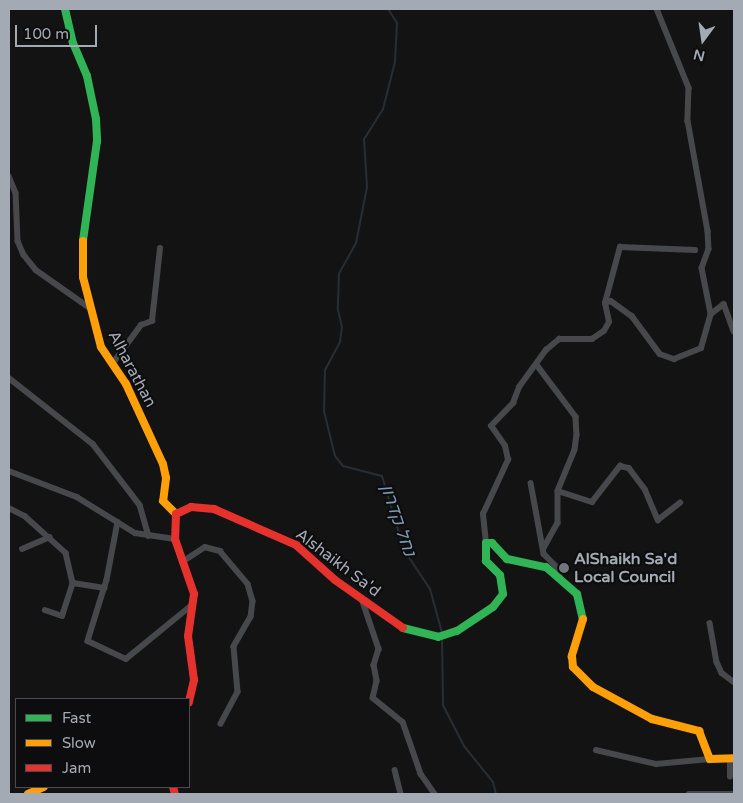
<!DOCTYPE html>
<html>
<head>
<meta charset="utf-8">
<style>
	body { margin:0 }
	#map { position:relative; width:743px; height:803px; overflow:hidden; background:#131313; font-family:"Varela Round",Heebo,sans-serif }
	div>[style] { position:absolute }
	.stream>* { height:2px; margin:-1px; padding:0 1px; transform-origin:1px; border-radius:1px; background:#272e34 }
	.street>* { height:5.5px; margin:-2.75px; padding:0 2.75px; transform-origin:2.75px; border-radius:2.75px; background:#47484c }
	.fast>* { height:8px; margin:-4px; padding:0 4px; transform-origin:4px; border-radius:4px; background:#30b455 }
	.slow>* { height:8px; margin:-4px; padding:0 4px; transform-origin:4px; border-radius:4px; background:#ff9f0a }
	.jam>* { height:8px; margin:-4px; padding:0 4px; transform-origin:4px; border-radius:4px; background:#e5322d }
	.dots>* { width:14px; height:14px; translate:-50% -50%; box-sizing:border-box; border:2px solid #0d0d0f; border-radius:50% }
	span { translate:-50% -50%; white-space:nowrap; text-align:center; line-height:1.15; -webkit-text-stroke:4.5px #0d0d0f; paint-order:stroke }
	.street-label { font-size:16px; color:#a4aab4 }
	.poi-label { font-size:16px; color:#a4aab4; font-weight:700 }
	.left { translate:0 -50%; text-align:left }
	.water-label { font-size:18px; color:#7b99af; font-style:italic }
	.frame { position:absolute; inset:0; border:10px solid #a4aab4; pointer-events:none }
	.legend { position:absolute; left:15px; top:698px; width:175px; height:90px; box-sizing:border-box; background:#0d0d0f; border:1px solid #494c51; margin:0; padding:6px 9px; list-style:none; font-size:15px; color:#a4aab4 }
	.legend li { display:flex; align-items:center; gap:10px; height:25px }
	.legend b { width:25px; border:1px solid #494c51 }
	.north { position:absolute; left:678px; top:15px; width:50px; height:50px; -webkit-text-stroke:4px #0d0d0f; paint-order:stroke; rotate:194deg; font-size:14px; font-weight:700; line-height:20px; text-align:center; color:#a4aab4 }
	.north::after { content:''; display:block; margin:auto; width:18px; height:22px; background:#a4aab4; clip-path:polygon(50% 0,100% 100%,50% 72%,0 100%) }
	.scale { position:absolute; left:15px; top:25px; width:82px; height:22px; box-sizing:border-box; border:2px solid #a4aab4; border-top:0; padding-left:6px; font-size:15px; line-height:18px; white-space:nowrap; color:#a4aab4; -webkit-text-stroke:4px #0d0d0f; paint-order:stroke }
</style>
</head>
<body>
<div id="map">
	<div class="stream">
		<div style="left:388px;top:9px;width:17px;rotate:57deg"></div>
		<div style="left:397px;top:23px;width:39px;rotate:93deg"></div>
		<div style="left:395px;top:62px;width:49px;rotate:104.3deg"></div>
		<div style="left:383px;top:109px;width:36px;rotate:122deg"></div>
		<div style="left:364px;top:139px;width:48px;rotate:86.4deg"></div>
		<div style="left:367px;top:187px;width:57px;rotate:101.1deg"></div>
		<div style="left:356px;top:243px;width:35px;rotate:119deg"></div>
		<div style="left:339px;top:274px;width:36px;rotate:92deg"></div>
		<div style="left:338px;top:310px;width:17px;rotate:77deg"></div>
		<div style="left:342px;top:327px;width:15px;rotate:98deg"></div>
		<div style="left:340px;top:342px;width:32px;rotate:118deg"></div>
		<div style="left:325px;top:370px;width:41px;rotate:91.4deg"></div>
		<div style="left:324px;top:411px;width:46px;rotate:76.3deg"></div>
		<div style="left:335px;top:456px;width:13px;rotate:51deg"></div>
		<div style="left:343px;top:466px;width:40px;rotate:14.4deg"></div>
		<div style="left:382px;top:476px;width:77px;rotate:73.4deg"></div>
		<div style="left:404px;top:550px;width:47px;rotate:56.3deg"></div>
		<div style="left:430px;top:589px;width:46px;rotate:74.7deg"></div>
		<div style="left:442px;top:638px;width:67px;rotate:89.1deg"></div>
		<div style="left:443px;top:705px;width:46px;rotate:62.9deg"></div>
		<div style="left:464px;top:746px;width:46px;rotate:51.1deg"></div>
		<div style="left:493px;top:782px;width:12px;rotate:76deg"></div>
	</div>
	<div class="street">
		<div style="left:657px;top:9px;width:85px;rotate:67.9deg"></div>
		<div style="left:689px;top:88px;width:33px;rotate:92deg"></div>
		<div style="left:688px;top:121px;width:112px;rotate:79.7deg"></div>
		<div style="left:708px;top:231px;width:18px;rotate:87deg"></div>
		<div style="left:709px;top:249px;width:20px;rotate:110deg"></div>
		<div style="left:702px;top:268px;width:47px;rotate:78.9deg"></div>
		<div style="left:9px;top:176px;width:18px;rotate:68deg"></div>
		<div style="left:16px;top:193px;width:48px;rotate:87.6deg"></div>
		<div style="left:18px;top:241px;width:15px;rotate:67deg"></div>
		<div style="left:24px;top:255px;width:19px;rotate:51deg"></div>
		<div style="left:36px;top:270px;width:66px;rotate:35.1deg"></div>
		<div style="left:605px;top:303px;width:58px;rotate:-75deg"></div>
		<div style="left:620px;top:247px;width:75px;rotate:2.3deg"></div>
		<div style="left:113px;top:363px;width:47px;rotate:-53.6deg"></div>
		<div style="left:141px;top:325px;width:12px;rotate:-20deg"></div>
		<div style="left:152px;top:321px;width:73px;rotate:-83.7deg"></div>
		<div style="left:537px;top:365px;width:65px;rotate:53.1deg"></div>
		<div style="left:576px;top:417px;width:18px;rotate:87deg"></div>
		<div style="left:577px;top:435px;width:15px;rotate:98deg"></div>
		<div style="left:575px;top:450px;width:44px;rotate:112.5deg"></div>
		<div style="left:558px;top:491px;width:32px;rotate:90deg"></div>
		<div style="left:558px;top:523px;width:29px;rotate:119deg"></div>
		<div style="left:9px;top:378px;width:107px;rotate:38.2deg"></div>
		<div style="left:93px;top:444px;width:77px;rotate:52.4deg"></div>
		<div style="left:140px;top:505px;width:32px;rotate:74deg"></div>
		<div style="left:9px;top:471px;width:73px;rotate:20.9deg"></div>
		<div style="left:77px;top:497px;width:68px;rotate:31.8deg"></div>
		<div style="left:135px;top:533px;width:40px;rotate:8.5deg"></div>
		<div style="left:531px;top:483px;width:72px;rotate:79.6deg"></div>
		<div style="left:544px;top:554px;width:18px;rotate:45deg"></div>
		<div style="left:557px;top:567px;width:9px;rotate:72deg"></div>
		<div style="left:558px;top:491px;width:36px;rotate:18deg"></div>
		<div style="left:592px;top:502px;width:46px;rotate:-52.1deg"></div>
		<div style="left:620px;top:466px;width:9px;rotate:13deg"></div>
		<div style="left:629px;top:468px;width:26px;rotate:53deg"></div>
		<div style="left:645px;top:489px;width:34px;rotate:67deg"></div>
		<div style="left:658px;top:520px;width:28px;rotate:-38deg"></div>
		<div style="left:9px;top:508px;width:18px;rotate:27deg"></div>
		<div style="left:25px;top:516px;width:55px;rotate:42.1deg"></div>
		<div style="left:66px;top:553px;width:31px;rotate:77deg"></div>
		<div style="left:73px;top:583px;width:32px;rotate:9deg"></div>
		<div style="left:118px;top:522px;width:59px;rotate:100.7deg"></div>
		<div style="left:107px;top:580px;width:64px;rotate:107.3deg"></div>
		<div style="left:88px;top:641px;width:42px;rotate:25.3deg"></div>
		<div style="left:126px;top:659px;width:85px;rotate:-39.3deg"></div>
		<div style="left:486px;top:543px;width:29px;rotate:-96deg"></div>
		<div style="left:483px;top:514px;width:60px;rotate:-65.2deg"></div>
		<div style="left:508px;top:460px;width:14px;rotate:-102deg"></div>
		<div style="left:505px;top:446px;width:24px;rotate:-125deg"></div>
		<div style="left:491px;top:426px;width:32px;rotate:-46deg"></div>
		<div style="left:513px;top:403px;width:17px;rotate:-69deg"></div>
		<div style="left:519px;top:387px;width:46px;rotate:-53.9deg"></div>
		<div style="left:546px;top:350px;width:17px;rotate:-40deg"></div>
		<div style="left:559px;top:339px;width:33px"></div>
		<div style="left:592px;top:339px;width:14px;rotate:-34deg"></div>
		<div style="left:604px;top:331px;width:10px;rotate:-61deg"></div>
		<div style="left:609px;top:322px;width:19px;rotate:-102deg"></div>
		<div style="left:605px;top:303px;width:6px;rotate:-18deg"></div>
		<div style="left:611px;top:301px;width:26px;rotate:36deg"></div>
		<div style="left:632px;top:316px;width:47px;rotate:53.6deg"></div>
		<div style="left:660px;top:354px;width:15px;rotate:20deg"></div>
		<div style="left:674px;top:359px;width:29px;rotate:-22deg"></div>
		<div style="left:701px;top:348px;width:35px;rotate:-74deg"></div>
		<div style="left:711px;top:314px;width:16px;rotate:-38deg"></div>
		<div style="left:724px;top:304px;width:29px;rotate:70deg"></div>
		<div style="left:22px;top:549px;width:30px;rotate:-23deg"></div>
		<div style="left:182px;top:562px;width:27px;rotate:-33deg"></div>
		<div style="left:205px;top:547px;width:16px;rotate:15deg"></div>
		<div style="left:220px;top:551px;width:43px;rotate:49.7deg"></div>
		<div style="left:248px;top:584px;width:18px;rotate:74deg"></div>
		<div style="left:253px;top:601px;width:16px;rotate:97deg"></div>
		<div style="left:251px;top:617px;width:34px;rotate:120deg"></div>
		<div style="left:234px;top:647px;width:45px;rotate:84.9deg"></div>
		<div style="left:238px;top:692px;width:36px;rotate:118deg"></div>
		<div style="left:362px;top:599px;width:53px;rotate:71.2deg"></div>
		<div style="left:379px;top:649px;width:17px;rotate:107deg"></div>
		<div style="left:374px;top:665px;width:16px;rotate:79deg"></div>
		<div style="left:377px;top:681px;width:17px;rotate:103deg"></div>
		<div style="left:373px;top:698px;width:38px;rotate:39deg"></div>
		<div style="left:403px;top:722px;width:55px;rotate:70.9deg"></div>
		<div style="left:421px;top:774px;width:24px;rotate:55deg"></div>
		<div style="left:45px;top:610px;width:18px;rotate:19deg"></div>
		<div style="left:62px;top:616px;width:35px;rotate:-72deg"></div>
		<div style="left:710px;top:623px;width:40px;rotate:80deg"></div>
		<div style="left:717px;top:662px;width:12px;rotate:66deg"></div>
		<div style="left:722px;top:673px;width:15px;rotate:37deg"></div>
		<div style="left:596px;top:750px;width:62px;rotate:13.1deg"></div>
		<div style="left:656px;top:764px;width:54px;rotate:-5.3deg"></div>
		<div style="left:395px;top:770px;width:25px;rotate:76deg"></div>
		<div style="left:730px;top:777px;width:17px;rotate:-90deg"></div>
		<div style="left:689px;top:794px;width:45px"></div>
	</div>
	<div class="fast">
		<div style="left:65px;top:9px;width:35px;rotate:77deg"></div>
		<div style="left:73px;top:43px;width:36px;rotate:67deg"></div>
		<div style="left:87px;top:76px;width:44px;rotate:78.2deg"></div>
		<div style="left:96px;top:119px;width:22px;rotate:87deg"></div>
		<div style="left:97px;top:141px;width:101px;rotate:98deg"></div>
		<div style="left:403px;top:628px;width:36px;rotate:14deg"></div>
		<div style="left:438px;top:637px;width:20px;rotate:-18deg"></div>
		<div style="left:457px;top:631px;width:43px;rotate:-33.7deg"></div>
		<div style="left:493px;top:607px;width:16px;rotate:-52deg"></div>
		<div style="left:503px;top:594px;width:19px;rotate:-99deg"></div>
		<div style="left:500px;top:575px;width:20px;rotate:-135deg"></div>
		<div style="left:486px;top:561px;width:18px;rotate:-90deg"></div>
		<div style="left:486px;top:543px;width:6px"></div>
		<div style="left:492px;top:543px;width:22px;rotate:47deg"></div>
		<div style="left:507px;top:559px;width:40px;rotate:12deg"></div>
		<div style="left:546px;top:567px;width:41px;rotate:41.1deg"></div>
		<div style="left:577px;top:594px;width:26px;rotate:77deg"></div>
	</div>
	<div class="slow">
		<div style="left:83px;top:241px;width:36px;rotate:90deg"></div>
		<div style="left:83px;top:277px;width:72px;rotate:75.6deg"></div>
		<div style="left:101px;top:347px;width:45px;rotate:56deg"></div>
		<div style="left:126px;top:384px;width:88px;rotate:65.2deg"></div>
		<div style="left:163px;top:464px;width:14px;rotate:78deg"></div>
		<div style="left:166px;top:478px;width:23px;rotate:97deg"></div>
		<div style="left:163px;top:501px;width:18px;rotate:45deg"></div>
		<div style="left:583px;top:619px;width:39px;rotate:107deg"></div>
		<div style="left:572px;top:656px;width:11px;rotate:85deg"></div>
		<div style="left:573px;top:667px;width:28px;rotate:45deg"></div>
		<div style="left:593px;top:687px;width:67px;rotate:28.5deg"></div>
		<div style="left:652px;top:719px;width:49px;rotate:14.3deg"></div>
		<div style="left:699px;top:731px;width:30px;rotate:69deg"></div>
		<div style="left:710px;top:759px;width:24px;rotate:-2deg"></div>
		<div style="left:28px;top:794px;width:17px;rotate:-24deg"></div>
	</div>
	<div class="jam">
		<div style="left:176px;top:514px;width:17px;rotate:-25deg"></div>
		<div style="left:191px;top:507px;width:23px;rotate:5deg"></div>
		<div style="left:214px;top:509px;width:90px;rotate:23.7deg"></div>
		<div style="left:296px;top:545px;width:52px;rotate:41.9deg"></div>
		<div style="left:335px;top:580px;width:83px;rotate:35.2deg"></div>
		<div style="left:176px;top:514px;width:25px;rotate:92deg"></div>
		<div style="left:175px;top:539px;width:58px;rotate:70.9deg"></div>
		<div style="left:194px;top:594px;width:42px;rotate:98.1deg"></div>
		<div style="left:188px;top:636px;width:44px;rotate:82.2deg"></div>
		<div style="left:194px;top:680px;width:23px;rotate:103deg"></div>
		<div style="left:173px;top:787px;width:7px;rotate:74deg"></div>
	</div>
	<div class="dots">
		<div style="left:564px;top:568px;background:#71757c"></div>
	</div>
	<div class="street-label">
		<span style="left:132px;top:369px;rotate:62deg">Alharathan</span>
		<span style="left:338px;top:563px;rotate:37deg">Alshaikh Sa'd</span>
	</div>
	<div class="poi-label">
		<span class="left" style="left:574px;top:568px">AlShaikh Sa'd<br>Local Council</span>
	</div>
	<div class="water-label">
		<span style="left:398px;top:520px;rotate:71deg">נחל קדרון</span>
	</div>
	<div class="frame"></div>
	<ul class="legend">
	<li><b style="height:6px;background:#30b455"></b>Fast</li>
	<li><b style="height:6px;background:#ff9f0a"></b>Slow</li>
	<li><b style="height:6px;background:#e5322d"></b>Jam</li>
	</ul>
	<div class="north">N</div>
	<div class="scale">100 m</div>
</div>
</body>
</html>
